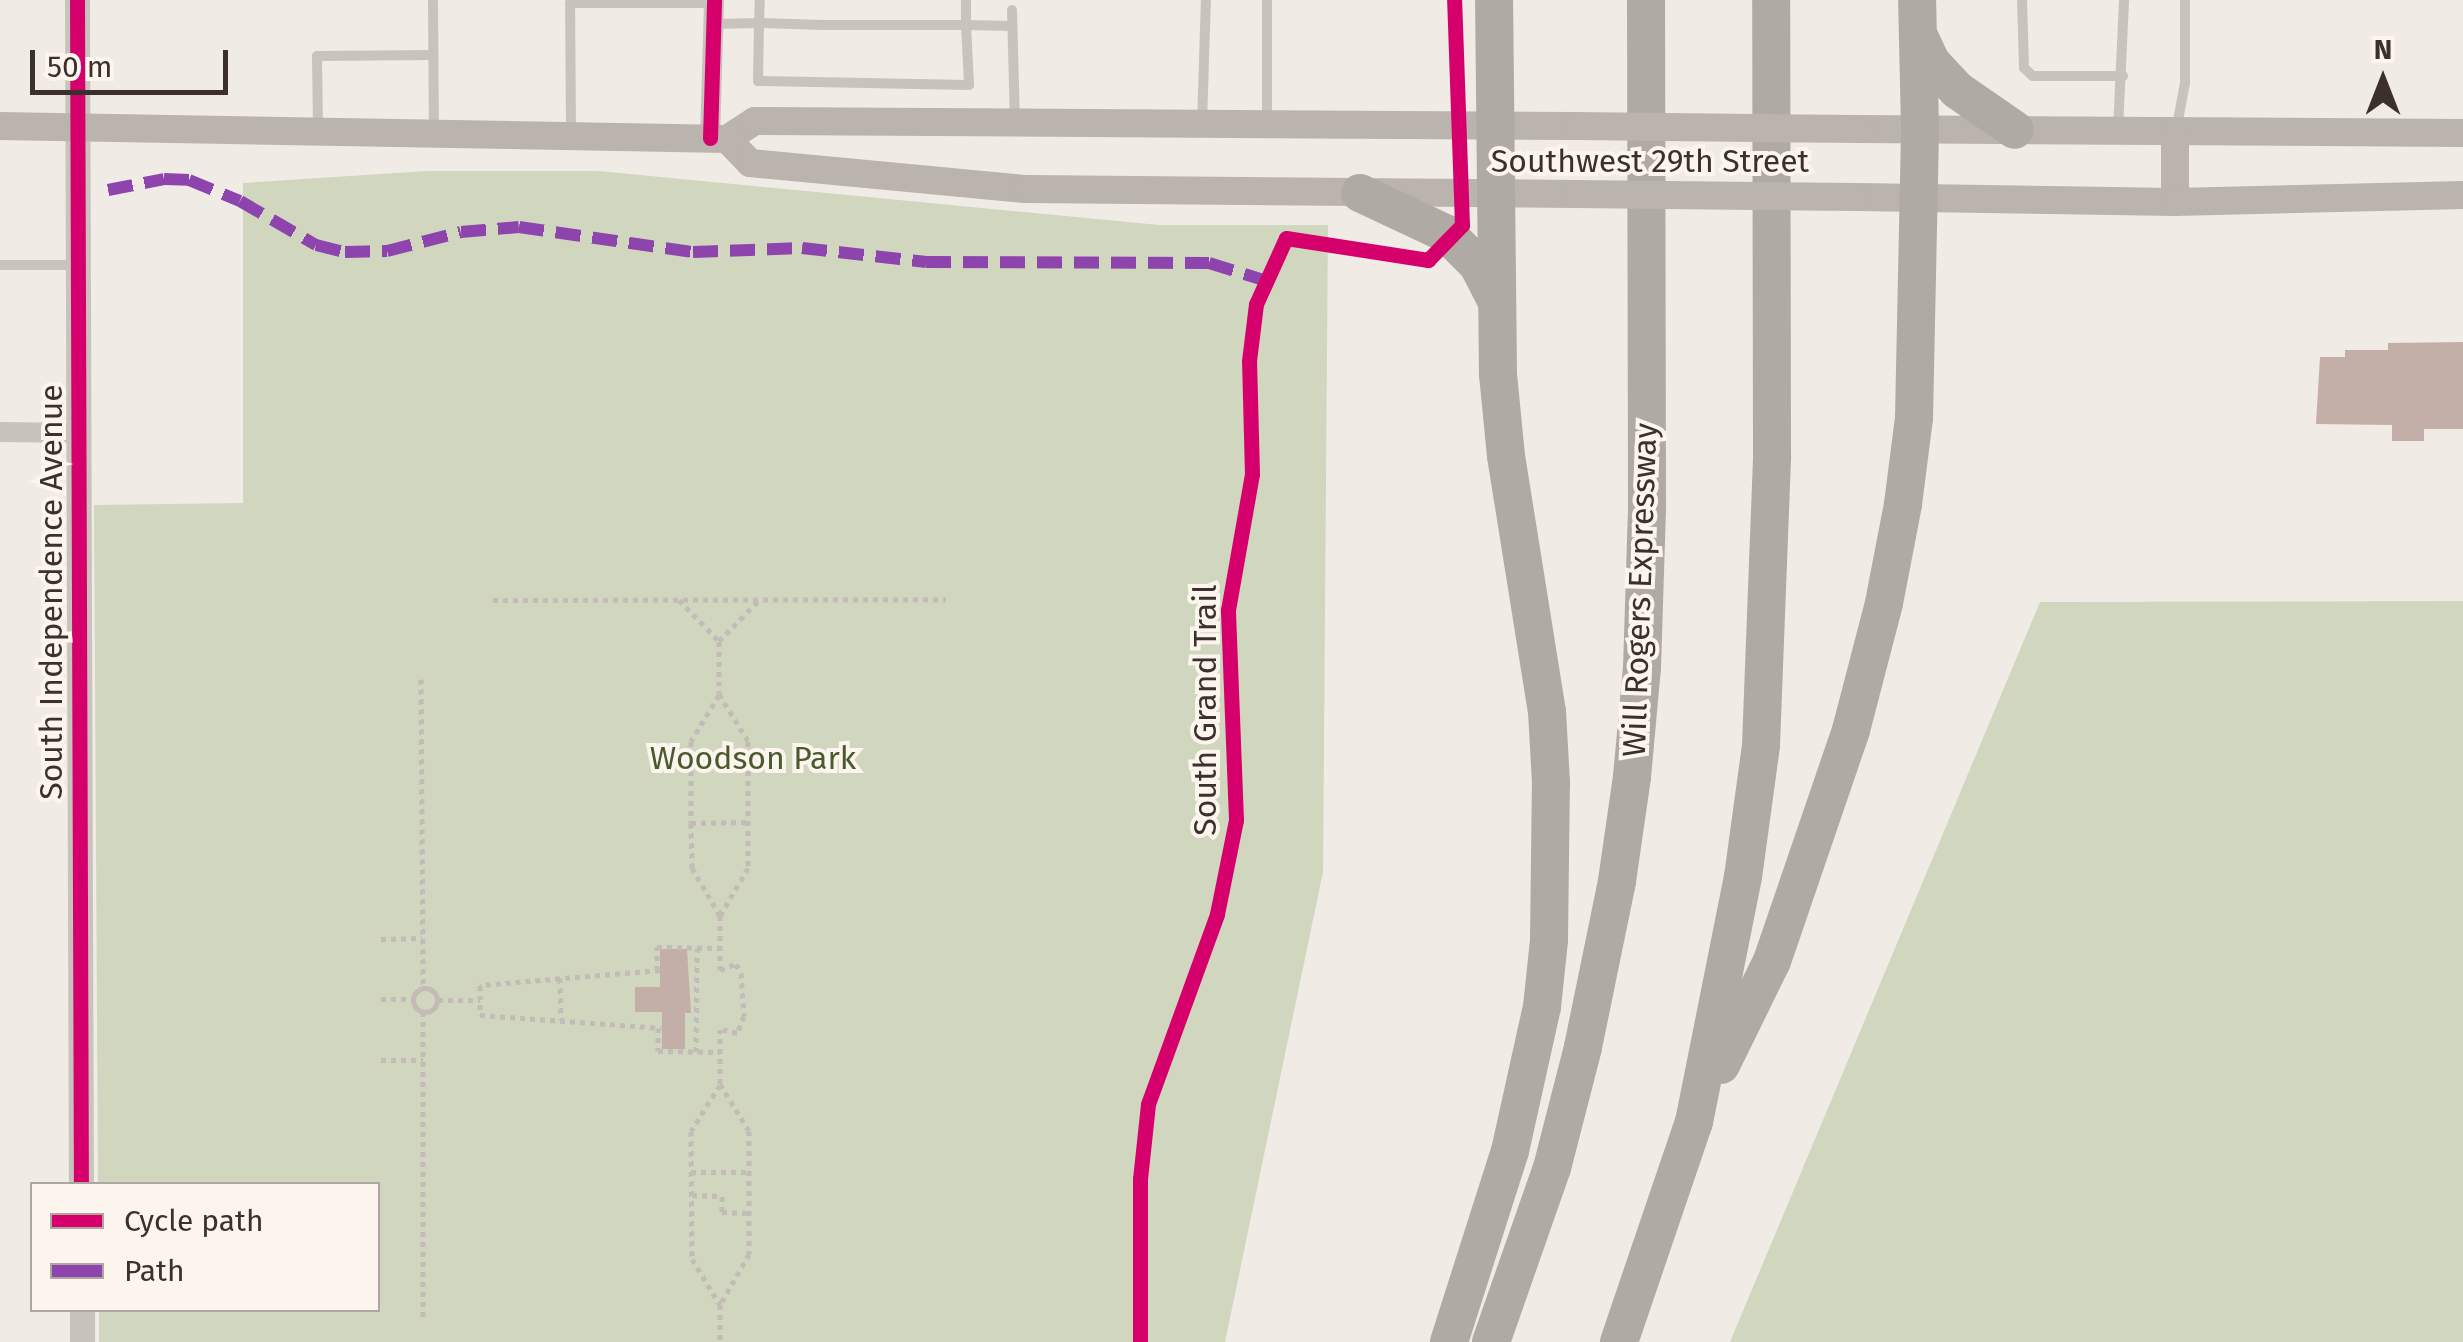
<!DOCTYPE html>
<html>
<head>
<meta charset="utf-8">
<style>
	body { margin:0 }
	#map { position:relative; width:2463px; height:1342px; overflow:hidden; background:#f0ebe5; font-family:"Fira Sans",sans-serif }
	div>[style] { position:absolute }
	.green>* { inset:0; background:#d1d6bf }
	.building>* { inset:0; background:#c3afa7 }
	.path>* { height:5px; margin-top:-2.5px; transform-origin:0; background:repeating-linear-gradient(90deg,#c2bbb6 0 5px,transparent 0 10px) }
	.path>.ring { margin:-2.5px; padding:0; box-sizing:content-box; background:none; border:5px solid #c2bbb6; border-radius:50% }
	.service>* { height:10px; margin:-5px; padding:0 5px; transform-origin:5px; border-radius:5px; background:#c9c3be }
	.minor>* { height:20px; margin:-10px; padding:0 10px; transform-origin:10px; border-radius:10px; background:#c9c3be }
	.tertiary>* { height:25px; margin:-12.5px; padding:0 12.5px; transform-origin:12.5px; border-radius:12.5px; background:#c9c3be }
	.secondary>* { height:28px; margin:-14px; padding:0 14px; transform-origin:14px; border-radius:14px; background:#bab3ae }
	.motorway>* { height:38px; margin:-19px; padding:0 19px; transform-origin:19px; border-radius:19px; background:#afaaa4 }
	.secondary-bridge>* { height:28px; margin:-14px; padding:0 14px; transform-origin:14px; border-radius:14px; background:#bab3ae }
	.quiet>* { height:12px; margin-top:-6px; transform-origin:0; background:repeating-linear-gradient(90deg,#8e44ad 0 25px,transparent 0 37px) }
	.cycleway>* { height:15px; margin:-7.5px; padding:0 7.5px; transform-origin:7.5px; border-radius:7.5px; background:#d6006c }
	span { translate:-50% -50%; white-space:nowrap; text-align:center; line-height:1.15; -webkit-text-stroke:8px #fbf5ee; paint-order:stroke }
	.street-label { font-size:32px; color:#3b302b }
	.park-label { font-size:32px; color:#4a5a2e }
	.legend { position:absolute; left:30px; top:1182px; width:350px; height:130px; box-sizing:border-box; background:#fbf5ee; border:2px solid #aea6a0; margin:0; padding:12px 18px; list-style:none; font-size:30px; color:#3b302b }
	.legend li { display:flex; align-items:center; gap:20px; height:50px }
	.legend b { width:50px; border:2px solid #aea6a0 }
	.north { position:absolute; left:2333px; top:30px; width:100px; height:100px; -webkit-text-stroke:8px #fbf5ee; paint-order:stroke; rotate:0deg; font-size:28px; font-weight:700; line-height:40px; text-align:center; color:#3b302b }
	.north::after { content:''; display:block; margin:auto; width:35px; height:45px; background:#3b302b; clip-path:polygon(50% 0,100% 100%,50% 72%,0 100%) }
	.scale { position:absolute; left:30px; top:50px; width:198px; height:45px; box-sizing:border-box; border:5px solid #3b302b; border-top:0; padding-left:12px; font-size:30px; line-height:35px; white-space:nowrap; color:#3b302b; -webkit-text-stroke:8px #fbf5ee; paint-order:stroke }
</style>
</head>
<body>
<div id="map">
	<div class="green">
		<div style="clip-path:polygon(427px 171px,598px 171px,1159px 225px,1328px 225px,1323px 872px,1225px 1342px,99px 1342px,99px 1310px,378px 1310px,378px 1184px,98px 1184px,94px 505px,243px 503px,243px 183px)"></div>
		<div style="clip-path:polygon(2463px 601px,2463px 1342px,1730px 1342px,2040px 602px)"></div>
	</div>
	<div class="building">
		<div style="clip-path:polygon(2463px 342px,2463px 429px,2424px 429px,2424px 441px,2392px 441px,2392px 425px,2316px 424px,2320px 357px,2345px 357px,2345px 350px,2388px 350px,2388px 343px)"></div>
		<div style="clip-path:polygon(660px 949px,687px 949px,691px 1013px,685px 1013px,685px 1049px,662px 1049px,662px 1012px,635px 1012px,635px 987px,660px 987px)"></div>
	</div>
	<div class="path">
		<div style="left:493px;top:600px;width:453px;rotate:-0.1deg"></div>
		<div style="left:679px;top:600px;width:57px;rotate:45.7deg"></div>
		<div style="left:719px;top:641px;width:57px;rotate:-45.7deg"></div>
		<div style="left:719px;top:641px;width:53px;rotate:90deg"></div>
		<div style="left:719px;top:694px;width:55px;rotate:58.3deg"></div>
		<div style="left:748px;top:741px;width:127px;rotate:90deg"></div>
		<div style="left:748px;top:868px;width:56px;rotate:120.3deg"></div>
		<div style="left:720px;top:916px;width:54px;rotate:90deg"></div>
		<div style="left:720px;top:970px;width:17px;rotate:-21deg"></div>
		<div style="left:736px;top:964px;width:10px;rotate:61deg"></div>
		<div style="left:741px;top:973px;width:43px;rotate:86deg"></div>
		<div style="left:744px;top:1016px;width:18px;rotate:112deg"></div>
		<div style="left:737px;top:1033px;width:17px;rotate:-167deg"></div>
		<div style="left:720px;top:1029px;width:55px;rotate:90deg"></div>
		<div style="left:720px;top:1084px;width:55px;rotate:58.3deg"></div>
		<div style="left:749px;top:1131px;width:123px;rotate:90deg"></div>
		<div style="left:749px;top:1254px;width:59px;rotate:119.6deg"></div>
		<div style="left:720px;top:1305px;width:37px;rotate:90deg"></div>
		<div style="left:421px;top:679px;width:309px;rotate:89.6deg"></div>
		<div style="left:719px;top:695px;width:54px;rotate:121.3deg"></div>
		<div style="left:691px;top:741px;width:82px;rotate:90deg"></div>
		<div style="left:691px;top:823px;width:45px;rotate:88.7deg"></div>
		<div style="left:692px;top:868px;width:56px;rotate:59.7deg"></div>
		<div style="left:691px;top:823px;width:57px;rotate:-1deg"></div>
		<div style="left:381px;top:939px;width:41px;rotate:-1.4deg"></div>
		<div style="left:657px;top:970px;width:23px;rotate:-90deg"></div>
		<div style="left:657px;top:947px;width:63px;rotate:0.9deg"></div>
		<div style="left:660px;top:970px;width:181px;rotate:175.2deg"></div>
		<div style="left:480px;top:985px;width:30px;rotate:90deg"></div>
		<div style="left:480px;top:1015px;width:182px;rotate:4.1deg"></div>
		<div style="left:560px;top:978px;width:42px;rotate:88.6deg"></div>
		<div class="ring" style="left:413px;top:988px;width:19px;height:19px"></div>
		<div style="left:381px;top:999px;width:31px"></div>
		<div style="left:438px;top:1000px;width:42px"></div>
		<div style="left:423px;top:1012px;width:307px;rotate:90deg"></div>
		<div style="left:658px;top:1028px;width:23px;rotate:90deg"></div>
		<div style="left:658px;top:1051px;width:62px;rotate:0.9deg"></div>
		<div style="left:696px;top:1052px;width:104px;rotate:-89.4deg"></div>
		<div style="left:381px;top:1060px;width:42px"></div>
		<div style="left:720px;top:1085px;width:54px;rotate:122.2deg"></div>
		<div style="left:691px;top:1131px;width:128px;rotate:89.6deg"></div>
		<div style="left:692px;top:1259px;width:54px;rotate:58.7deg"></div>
		<div style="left:691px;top:1172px;width:57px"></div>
		<div style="left:692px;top:1195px;width:30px;rotate:2deg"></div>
		<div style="left:722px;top:1196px;width:16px;rotate:90deg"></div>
		<div style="left:722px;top:1212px;width:27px;rotate:2deg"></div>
	</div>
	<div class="service">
		<div style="left:433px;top:0;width:130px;rotate:89.6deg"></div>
		<div style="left:966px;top:0;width:25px;rotate:90deg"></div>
		<div style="left:966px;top:25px;width:60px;rotate:87.1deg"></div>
		<div style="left:969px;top:85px;width:211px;rotate:-178.9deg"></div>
		<div style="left:758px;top:81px;width:58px;rotate:-89deg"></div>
		<div style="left:759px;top:23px;width:65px;rotate:1.8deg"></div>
		<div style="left:824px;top:25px;width:142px"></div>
		<div style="left:966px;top:25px;width:46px;rotate:1.2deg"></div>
		<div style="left:2022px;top:0;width:68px;rotate:88.3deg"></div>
		<div style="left:2024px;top:68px;width:12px;rotate:42deg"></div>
		<div style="left:2033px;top:76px;width:90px"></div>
		<div style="left:1012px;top:10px;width:111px;rotate:88.5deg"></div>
		<div style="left:714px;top:24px;width:45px;rotate:-1.3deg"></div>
		<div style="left:759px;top:23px;width:23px;rotate:-88deg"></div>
		<div style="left:1202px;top:124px;width:124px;rotate:-88.2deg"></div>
		<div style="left:1267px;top:124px;width:124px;rotate:-90deg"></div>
		<div style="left:318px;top:129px;width:73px;rotate:-90.8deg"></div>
		<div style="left:317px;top:56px;width:116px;rotate:-0.5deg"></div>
		<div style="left:2118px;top:129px;width:129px;rotate:-87.3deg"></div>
		<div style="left:2176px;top:131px;width:49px;rotate:-79.4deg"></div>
		<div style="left:2185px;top:83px;width:83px;rotate:-90deg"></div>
		<div style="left:571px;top:133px;width:130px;rotate:-90.4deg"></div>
		<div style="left:570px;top:3px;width:143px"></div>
		<div style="left:0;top:265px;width:75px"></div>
	</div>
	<div class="minor">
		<div style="left:710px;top:138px;width:138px;rotate:-88.3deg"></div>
		<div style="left:0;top:432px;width:78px;rotate:0.7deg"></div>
	</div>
	<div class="tertiary">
		<div style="left:77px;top:0;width:1184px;rotate:89.81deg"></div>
		<div style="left:82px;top:1310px;width:32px;rotate:90deg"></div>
	</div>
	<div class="secondary">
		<div style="left:0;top:126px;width:727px;rotate:1.02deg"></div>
		<div style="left:727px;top:139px;width:33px;rotate:-33deg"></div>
		<div style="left:755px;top:121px;width:820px;rotate:0.35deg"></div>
		<div style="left:1859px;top:129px;width:604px;rotate:0.38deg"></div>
		<div style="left:2175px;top:132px;width:70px;rotate:90deg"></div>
		<div style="left:727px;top:139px;width:33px;rotate:46deg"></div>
		<div style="left:750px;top:163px;width:277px;rotate:5.4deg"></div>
		<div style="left:1026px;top:189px;width:549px;rotate:0.52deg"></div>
		<div style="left:1857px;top:197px;width:318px;rotate:0.9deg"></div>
		<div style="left:2175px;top:202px;width:288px;rotate:-1.4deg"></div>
	</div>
	<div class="motorway">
		<div style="left:1919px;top:36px;width:29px;rotate:65deg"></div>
		<div style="left:1931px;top:62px;width:38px;rotate:47deg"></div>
		<div style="left:1957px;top:90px;width:70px;rotate:34.6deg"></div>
		<div style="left:1360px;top:193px;width:96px;rotate:25.2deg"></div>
		<div style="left:1447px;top:234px;width:44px;rotate:45deg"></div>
		<div style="left:1478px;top:265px;width:37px;rotate:63deg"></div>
		<div style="left:1721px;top:1065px;width:116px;rotate:-63.9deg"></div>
		<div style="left:1772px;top:961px;width:244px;rotate:-71.1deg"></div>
		<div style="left:1851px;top:730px;width:131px;rotate:-75.4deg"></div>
		<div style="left:1884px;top:603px;width:101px;rotate:-79.1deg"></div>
		<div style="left:1903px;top:504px;width:87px;rotate:-82.7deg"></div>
		<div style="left:1914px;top:418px;width:290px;rotate:-88.8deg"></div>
		<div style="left:1920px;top:128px;width:128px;rotate:-91.3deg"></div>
		<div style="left:1449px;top:1342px;width:201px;rotate:-72.3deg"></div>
		<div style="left:1510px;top:1151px;width:148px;rotate:-77.5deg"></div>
		<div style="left:1542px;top:1007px;width:67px;rotate:-84deg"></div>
		<div style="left:1549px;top:940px;width:157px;rotate:-89.3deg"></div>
		<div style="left:1551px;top:783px;width:71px;rotate:-93.2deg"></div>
		<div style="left:1547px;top:712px;width:259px;rotate:-99.1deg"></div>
		<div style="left:1506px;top:456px;width:81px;rotate:-95.6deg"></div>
		<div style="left:1498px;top:375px;width:375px;rotate:-90.6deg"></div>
		<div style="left:1491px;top:1342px;width:184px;rotate:-70.7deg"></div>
		<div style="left:1552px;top:1168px;width:125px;rotate:-75.6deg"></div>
		<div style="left:1583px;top:1047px;width:169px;rotate:-78.4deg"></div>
		<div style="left:1617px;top:881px;width:105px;rotate:-81.8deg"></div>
		<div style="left:1632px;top:777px;width:109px;rotate:-84.8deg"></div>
		<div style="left:1642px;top:668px;width:162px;rotate:-88.2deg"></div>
		<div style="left:1647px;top:506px;width:506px;rotate:-90.11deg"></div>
		<div style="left:1619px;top:1342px;width:232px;rotate:-71.2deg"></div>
		<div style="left:1694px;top:1122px;width:250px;rotate:-78.7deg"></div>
		<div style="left:1743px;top:877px;width:133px;rotate:-82.2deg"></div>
		<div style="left:1761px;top:745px;width:290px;rotate:-87.8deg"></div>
		<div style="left:1772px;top:455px;width:455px;rotate:-90.1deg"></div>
	</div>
	<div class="secondary-bridge">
		<div style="left:1575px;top:126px;width:284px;rotate:0.6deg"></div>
		<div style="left:1575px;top:194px;width:282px;rotate:0.6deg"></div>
	</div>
	<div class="quiet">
		<div style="left:108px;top:190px;width:57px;rotate:-11.1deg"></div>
		<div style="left:164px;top:179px;width:25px;rotate:2deg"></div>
		<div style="left:189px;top:180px;width:55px;rotate:22.4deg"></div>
		<div style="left:240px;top:201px;width:88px;rotate:30.1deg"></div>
		<div style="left:316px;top:245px;width:30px;rotate:14deg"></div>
		<div style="left:345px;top:252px;width:42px;rotate:-1.4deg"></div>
		<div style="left:387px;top:251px;width:76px;rotate:-14.4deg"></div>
		<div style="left:461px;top:232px;width:58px;rotate:-4.9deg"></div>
		<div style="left:519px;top:227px;width:176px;rotate:8.2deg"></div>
		<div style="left:693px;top:252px;width:109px;rotate:-2.1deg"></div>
		<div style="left:802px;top:248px;width:125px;rotate:6.4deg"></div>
		<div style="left:926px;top:262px;width:283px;rotate:0.2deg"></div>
		<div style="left:1209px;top:263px;width:58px;rotate:17.2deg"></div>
	</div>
	<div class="cycleway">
		<div style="left:77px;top:0;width:1184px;rotate:89.81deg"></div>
		<div style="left:710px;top:138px;width:138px;rotate:-88.3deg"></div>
		<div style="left:1140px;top:1342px;width:163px;rotate:-90deg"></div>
		<div style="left:1140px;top:1179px;width:75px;rotate:-83.9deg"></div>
		<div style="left:1148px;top:1104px;width:202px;rotate:-70deg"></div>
		<div style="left:1217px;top:914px;width:96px;rotate:-78.6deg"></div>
		<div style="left:1236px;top:820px;width:210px;rotate:-92.2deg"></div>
		<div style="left:1228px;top:610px;width:138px;rotate:-80deg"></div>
		<div style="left:1252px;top:474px;width:113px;rotate:-91.5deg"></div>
		<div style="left:1249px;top:361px;width:57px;rotate:-83deg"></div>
		<div style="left:1256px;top:304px;width:72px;rotate:-65.6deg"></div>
		<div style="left:1286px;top:238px;width:144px;rotate:8.8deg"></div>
		<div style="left:1428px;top:260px;width:49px;rotate:-45.8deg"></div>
		<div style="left:1462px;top:225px;width:225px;rotate:-92deg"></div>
	</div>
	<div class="street-label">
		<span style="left:1650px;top:161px">Southwest 29th Street</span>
		<span style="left:1640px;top:590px;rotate:-88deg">Will Rogers Expressway</span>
		<span style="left:51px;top:592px;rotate:-90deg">South Independence Avenue</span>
		<span style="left:1205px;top:710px;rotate:-90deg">South Grand Trail</span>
	</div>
	<div class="park-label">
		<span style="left:753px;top:758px">Woodson Park</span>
	</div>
	<ul class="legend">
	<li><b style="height:12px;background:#d6006c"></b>Cycle path</li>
	<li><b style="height:12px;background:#8e44ad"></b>Path</li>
	</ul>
	<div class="north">N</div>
	<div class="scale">50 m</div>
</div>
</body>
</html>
